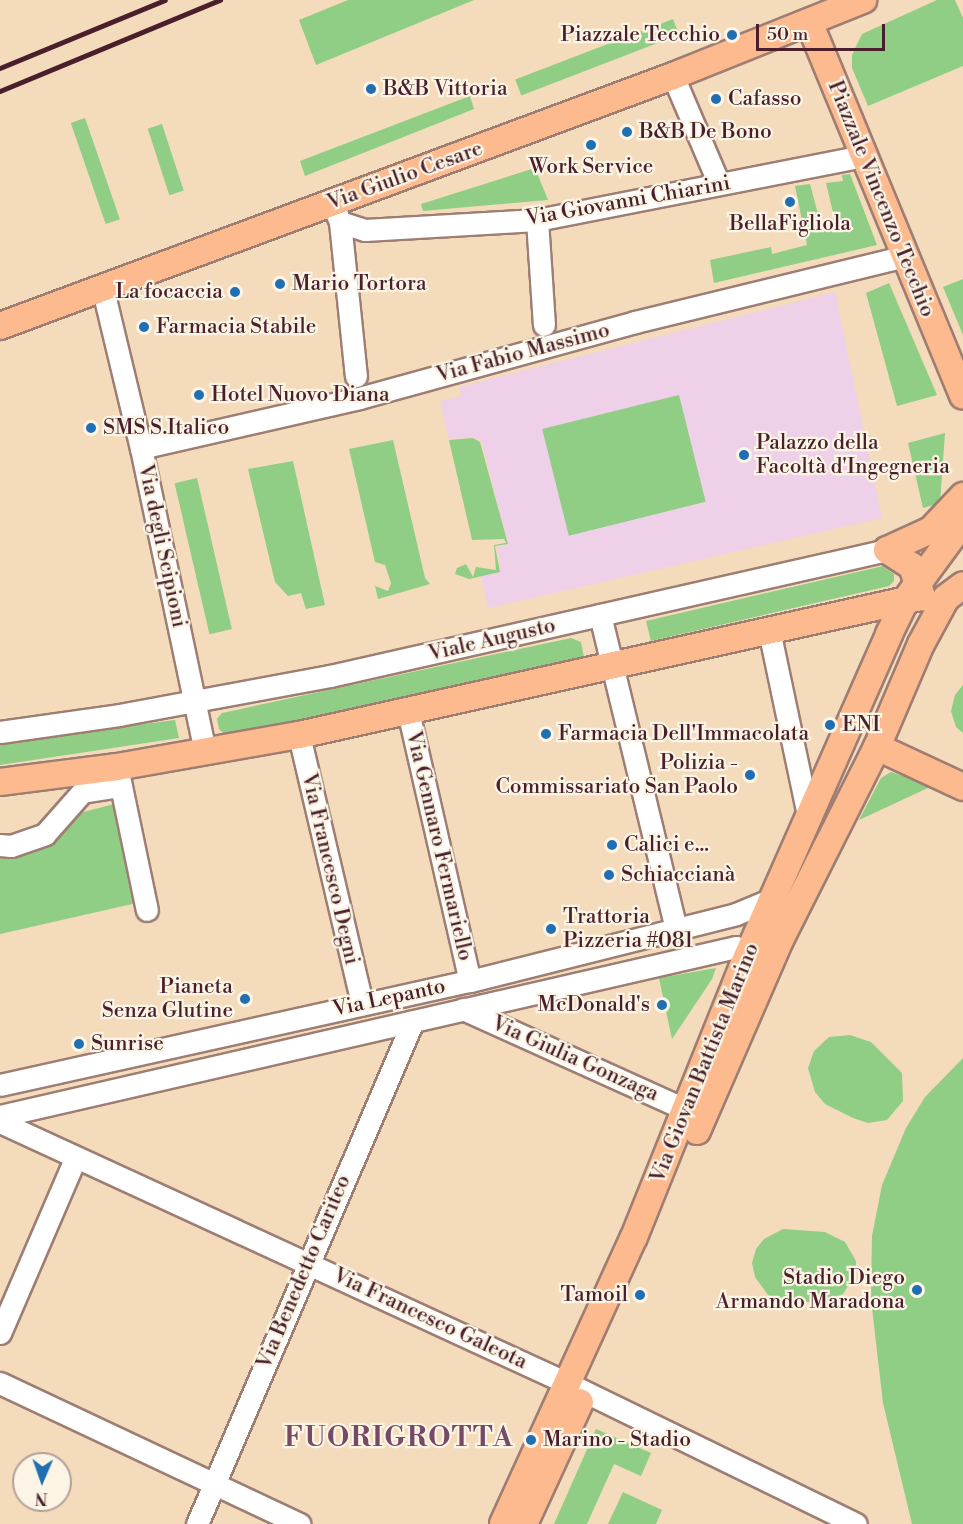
<!DOCTYPE html>
<html>
<head>
<meta charset="utf-8">
<style>
	body { margin:0 }
	#map { position:relative; width:963px; height:1524px; overflow:hidden; background:#f3dbbb; font-family:"Libre Bodoni",serif }
	div>[style] { position:absolute }
	.built>* { inset:0; background:#eed0e8 }
	.green>* { inset:0; background:#8fce84; transform-origin:0 0 }
	.roads { filter:drop-shadow(2px 0 #9e7d73) drop-shadow(-2px 0 #9e7d73) drop-shadow(0 2px #9e7d73) drop-shadow(0 -2px #9e7d73) }
	.minor>* { height:21px; margin:-10.5px; padding:0 10.5px; transform-origin:10.5px; border-radius:10.5px; background:#fff }
	.major>* { height:26px; margin:-13px; padding:0 13px; transform-origin:13px; border-radius:13px; background:#fcba8e }
	.rail>* { height:4.5px; margin:-2.25px; padding:0 2.25px; transform-origin:2.25px; border-radius:2.25px; background:#4a1f2b }
	.dots>* { width:16px; height:16px; translate:-50% -50%; box-sizing:border-box; border:3px solid #fcf5e5; border-radius:50% }
	span { translate:-50% -50%; white-space:nowrap; text-align:center; line-height:1.15; -webkit-text-stroke:4.5px #fcf5e5; paint-order:stroke }
	.poi-label { font-size:21px; color:#4a1f2b }
	.right { translate:-100% -50%; text-align:right }
	.left { translate:0 -50%; text-align:left }
	.street-label { font-size:21px; color:#4a1f2b }
	.district-label { font-size:27px; color:#764a66; font-weight:700; letter-spacing:1.5px }
	.north { position:absolute; left:12px; top:1452px; width:60px; height:60px; box-sizing:border-box; background:#fcf5e5; border:2px solid #b59f9b; border-radius:50%; rotate:182deg; font-size:16px; font-weight:700; line-height:24px; text-align:center; color:#4a1f2b }
	.north::after { content:''; display:block; margin:auto; width:21px; height:27px; background:#1f6fb2; clip-path:polygon(50% 0,100% 100%,50% 72%,0 100%) }
	.scale { position:absolute; left:756px; top:24px; width:129px; height:27px; box-sizing:border-box; border:3px solid #4a1f2b; border-top:0; padding-left:8px; font-size:18px; line-height:21px; white-space:nowrap; color:#4a1f2b; -webkit-text-stroke:4px #fcf5e5; paint-order:stroke }
</style>
</head>
<body>
<div id="map">
	<div class="built">
		<div style="clip-path:polygon(835px 292px,882px 518px,488px 608px,481px 575px,500px 567px,497px 547px,508px 545px,482px 443px,475px 437px,449px 439px,440px 401px,461px 396px,459px 387px)"></div>
	</div>
	<div class="green">
		<div style="clip-path:polygon(348px 0,474px 0,316px 65px,299px 20px)"></div>
		<div style="clip-path:polygon(937px 0,955px 0,963px 18px,963px 66px,868px 106px,852px 68px,852px 55px,862px 34px)"></div>
		<div style="left:673px;top:19px;width:17px;height:169px;rotate:69deg"></div>
		<div style="clip-path:polygon(470px 96px,474px 109px,305px 176px,300px 161px)"></div>
		<div style="left:85px;top:118px;width:107px;height:15px;rotate:71deg"></div>
		<div style="left:162px;top:124px;width:70px;height:15px;rotate:72deg"></div>
		<div style="clip-path:polygon(535px 168px,548px 200px,423px 211px,421px 204px)"></div>
		<div style="clip-path:polygon(850px 174px,877px 245px,714px 283px,710px 260px,771px 247px,772px 254px,807px 245px,795px 186px,810px 184px,822px 229px,836px 225px,826px 183px,843px 181px,842px 175px)"></div>
		<div style="clip-path:polygon(963px 279px,963px 335px,943px 287px)"></div>
		<div style="clip-path:polygon(889px 283px,937px 395px,897px 406px,866px 293px)"></div>
		<div style="left:679px;top:395px;width:110px;height:141px;rotate:76deg"></div>
		<div style="clip-path:polygon(945px 433px,940px 503px,923px 508px,908px 443px)"></div>
		<div style="clip-path:polygon(473px 438px,480px 442px,508px 544px,495px 546px,500px 572px,469px 579px,455px 574px,457px 568px,466px 564px,473px 577px,476px 567px,496px 570px,494px 545px,506px 543px,504px 539px,472px 540px,449px 440px)"></div>
		<div style="clip-path:polygon(393px 440px,425px 578px,430px 584px,378px 599px,375px 586px,388px 591px,391px 583px,385px 565px,375px 562px,349px 449px)"></div>
		<div style="clip-path:polygon(293px 461px,325px 605px,306px 609px,301px 593px,288px 596px,275px 582px,248px 469px)"></div>
		<div style="left:197px;top:478px;width:155px;height:23px;rotate:77deg"></div>
		<div style="clip-path:polygon(883px 566px,894px 574px,894px 581px,889px 586px,651px 641px,646px 621px)"></div>
		<div style="clip-path:polygon(571px 638px,581px 642px,584px 657px,257px 729px,223px 733px,219px 729px,217px 719px,222px 713px)"></div>
		<div style="clip-path:polygon(963px 685px,963px 733px,956px 727px,951px 711px,955px 695px)"></div>
		<div style="clip-path:polygon(175px 720px,179px 738px,0 765px,0 743px)"></div>
		<div style="clip-path:polygon(891px 772px,932px 786px,859px 820px,881px 778px)"></div>
		<div style="clip-path:polygon(118px 803px,141px 902px,0 934px,0 851px,72px 815px)"></div>
		<div style="clip-path:polygon(716px 968px,712px 979px,672px 1039px,659px 978px)"></div>
		<div style="clip-path:polygon(850px 1035px,871px 1042px,902px 1073px,903px 1101px,887px 1120px,868px 1123px,853px 1118px,825px 1104px,815px 1092px,808px 1068px,814px 1051px,829px 1037px)"></div>
		<div style="clip-path:polygon(963px 1058px,963px 1524px,912px 1524px,883px 1403px,871px 1299px,872px 1236px,882px 1185px,906px 1128px,925px 1097px)"></div>
		<div style="clip-path:polygon(783px 1229px,825px 1232px,845px 1242px,856px 1261px,856px 1273px,843px 1294px,831px 1300px,808px 1302px,779px 1301px,768px 1295px,755px 1277px,752px 1263px,756px 1249px,764px 1239px)"></div>
		<div style="clip-path:polygon(596px 1429px,651px 1453px,641px 1476px,614px 1464px,587px 1524px,554px 1524px)"></div>
		<div style="clip-path:polygon(623px 1492px,662px 1510px,656px 1524px,608px 1524px)"></div>
	</div>
	<div class="roads">
		<div class="minor">
			<div style="left:673px;top:76px;width:117px;rotate:66.9deg"></div>
			<div style="left:332px;top:203px;width:21px;rotate:67deg"></div>
			<div style="left:340px;top:222px;width:26px;rotate:18deg"></div>
			<div style="left:365px;top:230px;width:172px;rotate:-3.3deg"></div>
			<div style="left:537px;top:220px;width:333px;rotate:-11.1deg"></div>
			<div style="left:537px;top:220px;width:105px;rotate:86.2deg"></div>
			<div style="left:340px;top:222px;width:155px;rotate:84.1deg"></div>
			<div style="left:102px;top:286px;width:167px;rotate:76.5deg"></div>
			<div style="left:141px;top:448px;width:310px;rotate:78.1deg"></div>
			<div style="left:141px;top:448px;width:224px;rotate:-12.9deg"></div>
			<div style="left:359px;top:398px;width:286px;rotate:-15.4deg"></div>
			<div style="left:635px;top:322px;width:278px;rotate:-13.7deg"></div>
			<div style="left:600px;top:615px;width:323px;rotate:76.4deg"></div>
			<div style="left:769px;top:630px;width:189px;rotate:78.1deg"></div>
			<div style="left:408px;top:711px;width:277px;rotate:77.1deg"></div>
			<div style="left:0;top:732px;width:120px;rotate:-8.1deg"></div>
			<div style="left:119px;top:715px;width:215px;rotate:-10.5deg"></div>
			<div style="left:330px;top:676px;width:571px;rotate:-12.75deg"></div>
			<div style="left:299px;top:735px;width:275px;rotate:76.8deg"></div>
			<div style="left:117px;top:767px;width:146px;rotate:78.2deg"></div>
			<div style="left:0;top:845px;width:11px;rotate:5deg"></div>
			<div style="left:11px;top:846px;width:36px;rotate:-19deg"></div>
			<div style="left:45px;top:834px;width:56px;rotate:-48.6deg"></div>
			<div style="left:82px;top:792px;width:39px;rotate:-9deg"></div>
			<div style="left:463px;top:1009px;width:246px;rotate:24.3deg"></div>
			<div style="left:0;top:1085px;width:481px;rotate:-12.5deg"></div>
			<div style="left:470px;top:981px;width:274px;rotate:-14.1deg"></div>
			<div style="left:736px;top:914px;width:41px;rotate:-22.8deg"></div>
			<div style="left:0;top:1116px;width:755px;rotate:-12.93deg"></div>
			<div style="left:736px;top:947px;width:13px;rotate:39deg"></div>
			<div style="left:746px;top:955px;width:14px;rotate:107deg"></div>
			<div style="left:0;top:1122px;width:626px;rotate:24.72deg"></div>
			<div style="left:569px;top:1384px;width:319px;rotate:26deg"></div>
			<div style="left:0;top:1333px;width:189px;rotate:-66.7deg"></div>
			<div style="left:0;top:1383px;width:331px;rotate:25.2deg"></div>
			<div style="left:197px;top:1524px;width:547px;rotate:-66.76deg"></div>
		</div>
		<div class="major">
			<div style="left:809px;top:22px;width:404px;rotate:67.6deg"></div>
			<div style="left:0;top:326px;width:718px;rotate:-20.38deg"></div>
			<div style="left:673px;top:76px;width:205px;rotate:-21.8deg"></div>
			<div style="left:887px;top:550px;width:30px;rotate:33deg"></div>
			<div style="left:912px;top:566px;width:33px;rotate:72deg"></div>
			<div style="left:887px;top:550px;width:48px;rotate:-24.4deg"></div>
			<div style="left:931px;top:530px;width:47px;rotate:-46.7deg"></div>
			<div style="left:877px;top:747px;width:95px;rotate:24.9deg"></div>
			<div style="left:0;top:782px;width:118px;rotate:-7.3deg"></div>
			<div style="left:117px;top:767px;width:185px;rotate:-10deg"></div>
			<div style="left:299px;top:735px;width:632px;rotate:-12.52deg"></div>
			<div style="left:697px;top:1131px;width:210px;rotate:-66.5deg"></div>
			<div style="left:781px;top:938px;width:214px;rotate:-63.3deg"></div>
			<div style="left:877px;top:747px;width:112px;rotate:-66.9deg"></div>
			<div style="left:921px;top:644px;width:52px;rotate:-61.5deg"></div>
			<div style="left:946px;top:598px;width:21px;rotate:-37deg"></div>
			<div style="left:503px;top:1524px;width:315px;rotate:-65.5deg"></div>
			<div style="left:634px;top:1237px;width:290px;rotate:-68.1deg"></div>
			<div style="left:742px;top:968px;width:365px;rotate:-66.2deg"></div>
			<div style="left:889px;top:634px;width:37px;rotate:-64deg"></div>
			<div style="left:905px;top:601px;width:98px;rotate:-53.7deg"></div>
			<div style="left:524px;top:1524px;width:134px;rotate:-65.3deg"></div>
		</div>
	</div>
	<div class="rail">
		<div style="left:0;top:68px;width:178px;rotate:-22.4deg"></div>
		<div style="left:0;top:91px;width:238px;rotate:-22.5deg"></div>
	</div>
	<div class="dots">
		<div style="left:732px;top:35px;background:#1f6fb2"></div>
		<div style="left:371px;top:89px;background:#1f6fb2"></div>
		<div style="left:716px;top:99px;background:#1f6fb2"></div>
		<div style="left:627px;top:132px;background:#1f6fb2"></div>
		<div style="left:591px;top:145px;background:#1f6fb2"></div>
		<div style="left:790px;top:202px;background:#1f6fb2"></div>
		<div style="left:280px;top:284px;background:#1f6fb2"></div>
		<div style="left:235px;top:292px;background:#1f6fb2"></div>
		<div style="left:144px;top:327px;background:#1f6fb2"></div>
		<div style="left:199px;top:395px;background:#1f6fb2"></div>
		<div style="left:91px;top:428px;background:#1f6fb2"></div>
		<div style="left:744px;top:455px;background:#1f6fb2"></div>
		<div style="left:830px;top:725px;background:#1f6fb2"></div>
		<div style="left:546px;top:734px;background:#1f6fb2"></div>
		<div style="left:750px;top:775px;background:#1f6fb2"></div>
		<div style="left:612px;top:845px;background:#1f6fb2"></div>
		<div style="left:609px;top:875px;background:#1f6fb2"></div>
		<div style="left:551px;top:929px;background:#1f6fb2"></div>
		<div style="left:245px;top:999px;background:#1f6fb2"></div>
		<div style="left:662px;top:1005px;background:#1f6fb2"></div>
		<div style="left:79px;top:1044px;background:#1f6fb2"></div>
		<div style="left:917px;top:1290px;background:#1f6fb2"></div>
		<div style="left:640px;top:1295px;background:#1f6fb2"></div>
		<div style="left:531px;top:1440px;background:#1f6fb2"></div>
	</div>
	<div class="poi-label">
		<span class="right" style="left:720px;top:35px">Piazzale Tecchio</span>
		<span class="left" style="left:383px;top:89px">B&amp;B Vittoria</span>
		<span class="left" style="left:728px;top:99px">Cafasso</span>
		<span class="left" style="left:639px;top:132px">B&amp;B De Bono</span>
		<span style="left:591px;top:167px">Work Service</span>
		<span style="left:790px;top:224px">BellaFigliola</span>
		<span class="left" style="left:292px;top:284px">Mario Tortora</span>
		<span class="right" style="left:223px;top:292px">La focaccia</span>
		<span class="left" style="left:156px;top:327px">Farmacia Stabile</span>
		<span class="left" style="left:211px;top:395px">Hotel Nuovo Diana</span>
		<span class="left" style="left:103px;top:428px">SMS S.Italico</span>
		<span class="left" style="left:756px;top:455px">Palazzo della<br>Facoltà d'Ingegneria</span>
		<span class="left" style="left:842px;top:725px">ENI</span>
		<span class="left" style="left:558px;top:734px">Farmacia Dell'Immacolata</span>
		<span class="right" style="left:738px;top:775px">Polizia -<br>Commissariato San Paolo</span>
		<span class="left" style="left:624px;top:845px">Calici e...</span>
		<span class="left" style="left:621px;top:875px">Schiaccianà</span>
		<span class="left" style="left:563px;top:929px">Trattoria<br>Pizzeria #081</span>
		<span class="right" style="left:233px;top:999px">Pianeta<br>Senza Glutine</span>
		<span class="right" style="left:650px;top:1005px">McDonald's</span>
		<span class="left" style="left:91px;top:1044px">Sunrise</span>
		<span class="right" style="left:905px;top:1290px">Stadio Diego<br>Armando Maradona</span>
		<span class="right" style="left:628px;top:1295px">Tamoil</span>
		<span class="left" style="left:543px;top:1440px">Marino - Stadio</span>
	</div>
	<div class="street-label">
		<span style="left:405px;top:176px;rotate:-20deg">Via Giulio Cesare</span>
		<span style="left:881px;top:199px;rotate:68deg">Piazzale Vincenzo Tecchio</span>
		<span style="left:628px;top:201px;rotate:-10deg">Via Giovanni Chiarini</span>
		<span style="left:523px;top:353px;rotate:-15deg">Via Fabio Massimo</span>
		<span style="left:162px;top:546px;rotate:78deg">Via degli Scipioni</span>
		<span style="left:492px;top:640px;rotate:-13deg">Viale Augusto</span>
		<span style="left:439px;top:846px;rotate:77deg">Via Gennaro Fermariello</span>
		<span style="left:330px;top:869px;rotate:77deg">Via Francesco Degni</span>
		<span style="left:389px;top:998px;rotate:-12deg">Via Lepanto</span>
		<span style="left:575px;top:1059px;rotate:24deg">Via Giulia Gonzaga</span>
		<span style="left:705px;top:1063px;rotate:-68deg">Via Giovan Battista Marino</span>
		<span style="left:304px;top:1272px;rotate:-67deg">Via Benedetto Cariteo</span>
		<span style="left:430px;top:1319px;rotate:25deg">Via Francesco Galeota</span>
	</div>
	<div class="district-label">
		<span style="left:399px;top:1439px">FUORIGROTTA</span>
	</div>
	<div class="north">N</div>
	<div class="scale">50 m</div>
</div>
</body>
</html>
